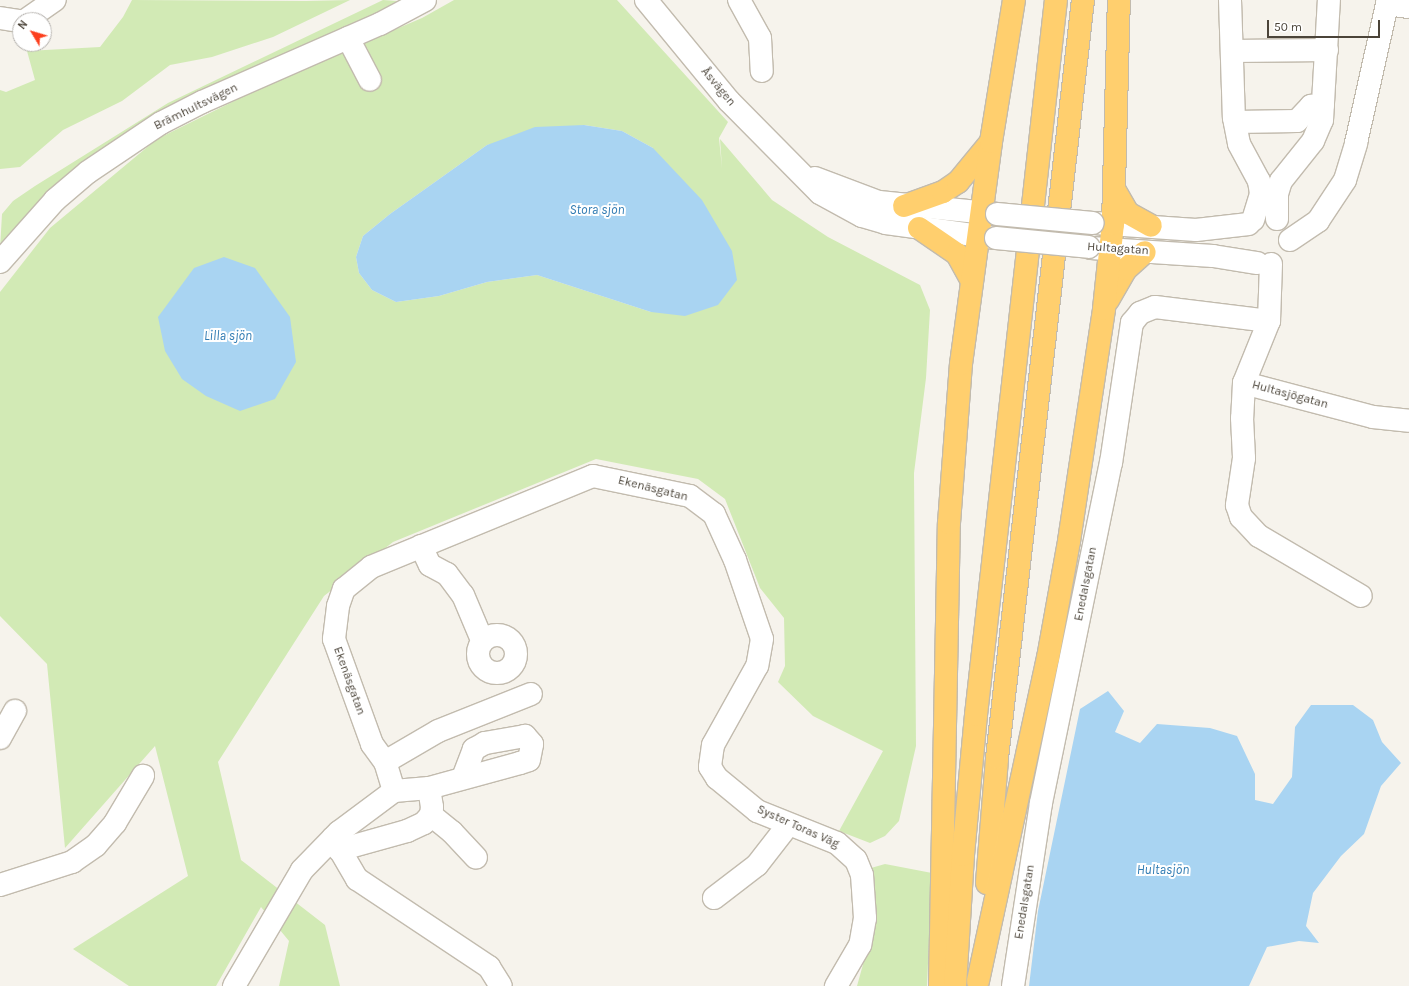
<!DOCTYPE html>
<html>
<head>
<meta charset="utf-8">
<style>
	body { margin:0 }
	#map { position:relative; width:1409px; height:986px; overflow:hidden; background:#f6f3ec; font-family:Karla,sans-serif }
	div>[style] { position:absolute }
	.green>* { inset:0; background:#d2eab5 }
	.water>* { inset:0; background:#a9d4f2 }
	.roads { filter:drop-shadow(1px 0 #c2bbae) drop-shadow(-1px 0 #c2bbae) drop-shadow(0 1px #c2bbae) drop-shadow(0 -1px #c2bbae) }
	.minor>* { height:22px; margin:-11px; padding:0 11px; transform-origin:11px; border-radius:11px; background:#fff }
	.minor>.ring { margin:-11px; padding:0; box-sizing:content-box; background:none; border:22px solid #fff; border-radius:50% }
	.highway>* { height:22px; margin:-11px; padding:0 11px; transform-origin:11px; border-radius:11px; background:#ffcf6e }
	.bridges { filter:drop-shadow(1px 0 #c2bbae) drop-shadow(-1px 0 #c2bbae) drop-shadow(0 1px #c2bbae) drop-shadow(0 -1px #c2bbae) }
	.minor-bridge>* { height:22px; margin:-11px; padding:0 11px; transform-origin:11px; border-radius:11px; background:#fff }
	span { translate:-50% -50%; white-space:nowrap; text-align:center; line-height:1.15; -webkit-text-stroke:4px #fff; paint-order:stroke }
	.street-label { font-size:12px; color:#4b4439 }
	.water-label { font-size:13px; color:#2e7ab2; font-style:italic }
	.north { position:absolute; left:12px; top:12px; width:40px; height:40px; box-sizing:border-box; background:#fff; border:1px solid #b7b4b0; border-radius:50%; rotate:308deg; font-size:11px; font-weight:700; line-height:16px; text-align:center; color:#4b4439 }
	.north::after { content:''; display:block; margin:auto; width:14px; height:18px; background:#fc3f1d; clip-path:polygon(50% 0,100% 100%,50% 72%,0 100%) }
	.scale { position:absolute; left:1267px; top:20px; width:113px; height:18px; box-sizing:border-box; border:2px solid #4b4439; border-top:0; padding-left:5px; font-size:12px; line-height:14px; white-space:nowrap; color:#4b4439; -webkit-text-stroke:3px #fff; paint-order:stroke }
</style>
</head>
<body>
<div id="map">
	<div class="green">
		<div style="clip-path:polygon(132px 0,306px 1px,350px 0,273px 37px,212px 57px,170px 65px,122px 101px,63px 130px,20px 167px,0 169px,0 90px,6px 92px,35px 80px,27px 51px,100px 47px,123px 17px)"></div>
		<div style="clip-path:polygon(383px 0,397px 1px,380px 13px,202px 91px,0 249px,2px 214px,13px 201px,35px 186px,168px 103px)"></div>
		<div style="clip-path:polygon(evenodd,454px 0,617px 0,728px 122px,719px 138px,722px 168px,720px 139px,772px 200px,828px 237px,920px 285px,930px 310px,926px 378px,914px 473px,916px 746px,899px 821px,885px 836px,870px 843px,839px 831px,883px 751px,813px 716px,778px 682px,785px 666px,784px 618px,760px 588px,725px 499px,698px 479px,596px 459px,393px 542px,324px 596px,218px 762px,241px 860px,325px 925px,340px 986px,279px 986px,289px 941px,261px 907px,216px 986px,129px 986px,73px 949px,188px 876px,155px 746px,65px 848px,47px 664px,0 616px,0 292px,50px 228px,157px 139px,281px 78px,422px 18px,454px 0,367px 48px,379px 76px,350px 55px,367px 48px,454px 0,584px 125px,622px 131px,653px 148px,651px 312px,537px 275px,487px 282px,439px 296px,396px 302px,372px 290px,359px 273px,356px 257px,363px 236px,390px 214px,487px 145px,584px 125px)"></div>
		<div style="clip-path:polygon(885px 864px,932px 873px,927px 986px,857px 986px,872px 932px,871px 868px)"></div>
	</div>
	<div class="water">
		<div style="clip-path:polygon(584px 125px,622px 131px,653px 148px,702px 200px,732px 251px,737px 280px,718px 305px,685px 316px,651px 312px,537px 275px,487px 282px,439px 296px,396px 302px,372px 290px,359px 273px,356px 257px,363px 236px,390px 214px,487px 145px,535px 127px)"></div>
		<div style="clip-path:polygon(224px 257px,255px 268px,290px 317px,296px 362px,275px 399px,240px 411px,206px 396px,182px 379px,165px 351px,158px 317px,194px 268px)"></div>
		<div style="clip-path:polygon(1108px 691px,1124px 711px,1115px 732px,1140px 743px,1157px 724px,1210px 728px,1237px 736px,1255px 774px,1255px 800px,1273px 804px,1292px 777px,1295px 727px,1311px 705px,1353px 705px,1373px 720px,1382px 742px,1401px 763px,1381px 786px,1364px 834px,1341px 856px,1313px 893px,1306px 926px,1319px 943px,1299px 941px,1267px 947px,1249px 986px,1029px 986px,1038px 911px,1080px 709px)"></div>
	</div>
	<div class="roads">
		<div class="minor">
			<div style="left:646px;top:0;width:131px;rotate:50.6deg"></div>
			<div style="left:729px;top:101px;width:129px;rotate:45.3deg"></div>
			<div style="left:820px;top:193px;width:48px;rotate:28.7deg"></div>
			<div style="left:862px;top:216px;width:25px;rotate:16deg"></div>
			<div style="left:886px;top:223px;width:111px;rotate:7.8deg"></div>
			<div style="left:739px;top:0;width:43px;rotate:61.1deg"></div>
			<div style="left:760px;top:38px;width:33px;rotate:87deg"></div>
			<div style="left:1230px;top:0;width:118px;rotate:88.1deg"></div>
			<div style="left:1234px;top:118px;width:26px;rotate:79deg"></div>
			<div style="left:1239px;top:144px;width:42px;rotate:61.6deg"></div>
			<div style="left:1259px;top:181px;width:13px;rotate:81deg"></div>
			<div style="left:1261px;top:194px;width:27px;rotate:107deg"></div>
			<div style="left:1387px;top:4px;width:22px;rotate:8deg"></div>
			<div style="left:0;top:18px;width:20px;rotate:9deg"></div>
			<div style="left:26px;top:20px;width:35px;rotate:-35deg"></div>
			<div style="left:348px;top:38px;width:47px;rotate:62.4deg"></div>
			<div style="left:1232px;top:51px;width:95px;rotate:-0.6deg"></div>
			<div style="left:1235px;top:122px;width:62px;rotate:-0.9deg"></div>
			<div style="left:1297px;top:121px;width:21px;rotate:-47deg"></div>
			<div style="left:1311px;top:106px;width:12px;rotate:-5deg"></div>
			<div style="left:815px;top:178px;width:68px;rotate:20.6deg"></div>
			<div style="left:879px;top:202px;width:119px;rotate:5.8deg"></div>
			<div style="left:1277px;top:219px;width:25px;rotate:-90deg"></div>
			<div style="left:1277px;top:194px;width:14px;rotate:-73deg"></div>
			<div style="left:1281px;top:181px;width:51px;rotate:-51.3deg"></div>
			<div style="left:1313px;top:141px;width:23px;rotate:-67deg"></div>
			<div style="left:1322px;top:120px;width:120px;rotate:-86.7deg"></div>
			<div style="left:1095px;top:223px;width:101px;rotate:4deg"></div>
			<div style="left:1196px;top:230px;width:53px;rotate:-6.5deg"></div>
			<div style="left:1290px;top:240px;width:34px;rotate:-34deg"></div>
			<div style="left:1318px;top:221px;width:49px;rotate:-56.6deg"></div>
			<div style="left:1345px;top:180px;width:39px;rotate:-73deg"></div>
			<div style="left:1356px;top:143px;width:147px;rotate:-77.4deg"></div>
			<div style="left:1091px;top:248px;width:122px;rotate:3.8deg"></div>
			<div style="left:1213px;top:256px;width:45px;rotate:9deg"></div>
			<div style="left:0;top:262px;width:83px;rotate:-48.4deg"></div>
			<div style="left:55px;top:200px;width:43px;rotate:-40.3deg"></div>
			<div style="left:88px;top:172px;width:88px;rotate:-33.9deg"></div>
			<div style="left:161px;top:123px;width:46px;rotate:-27.1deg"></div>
			<div style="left:202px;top:102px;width:194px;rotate:-23.7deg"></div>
			<div style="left:380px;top:24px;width:51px;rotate:-28.1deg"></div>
			<div style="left:1271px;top:264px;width:57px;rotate:92deg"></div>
			<div style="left:1269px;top:321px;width:67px;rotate:112deg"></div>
			<div style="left:1244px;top:383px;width:133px;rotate:14.8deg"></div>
			<div style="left:1373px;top:417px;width:36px;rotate:6deg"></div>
			<div style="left:1244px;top:383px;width:35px;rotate:93deg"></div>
			<div style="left:1242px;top:418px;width:40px;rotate:87.1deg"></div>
			<div style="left:1244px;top:458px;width:48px;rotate:98.5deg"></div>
			<div style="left:1237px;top:505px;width:13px;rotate:72deg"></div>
			<div style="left:1241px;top:517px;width:26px;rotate:47deg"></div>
			<div style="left:1259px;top:536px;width:118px;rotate:30.5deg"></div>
			<div style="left:421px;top:546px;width:21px;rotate:65deg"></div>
			<div style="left:430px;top:565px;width:19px;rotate:28deg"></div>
			<div style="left:447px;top:574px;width:26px;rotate:53deg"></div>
			<div style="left:463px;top:595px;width:49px;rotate:67.1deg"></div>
			<div class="ring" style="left:478px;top:635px;width:16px;height:16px"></div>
			<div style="left:0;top:738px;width:31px;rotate:-61deg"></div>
			<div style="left:385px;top:762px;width:61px;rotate:-30.3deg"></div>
			<div style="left:438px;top:731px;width:100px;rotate:-21.7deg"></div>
			<div style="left:394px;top:791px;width:35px;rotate:-5deg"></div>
			<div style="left:429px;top:788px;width:94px;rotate:-15.4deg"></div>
			<div style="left:520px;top:763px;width:9px;rotate:-18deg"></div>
			<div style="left:529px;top:760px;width:16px;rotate:-79deg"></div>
			<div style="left:532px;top:744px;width:11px;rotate:-131deg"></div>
			<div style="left:525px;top:736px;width:41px;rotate:170.1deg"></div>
			<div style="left:485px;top:743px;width:13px;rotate:151deg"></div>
			<div style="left:474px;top:749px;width:31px;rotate:111deg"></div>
			<div style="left:431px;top:815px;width:27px;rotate:39deg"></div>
			<div style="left:452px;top:832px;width:35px;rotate:47deg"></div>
			<div style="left:333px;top:838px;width:48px;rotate:59.7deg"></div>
			<div style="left:357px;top:879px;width:159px;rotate:33.7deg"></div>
			<div style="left:489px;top:967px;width:22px;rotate:58deg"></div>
			<div style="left:339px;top:850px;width:71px;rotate:-15.6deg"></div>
			<div style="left:407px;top:831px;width:19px;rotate:-25deg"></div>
			<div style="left:424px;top:823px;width:11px;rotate:-49deg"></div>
			<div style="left:431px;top:815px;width:8px;rotate:-83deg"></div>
			<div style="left:432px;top:807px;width:19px;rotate:-99deg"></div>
			<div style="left:0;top:885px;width:76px;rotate:-17.7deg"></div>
			<div style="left:72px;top:862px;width:29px;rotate:-35deg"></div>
			<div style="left:96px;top:845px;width:29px;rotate:-49deg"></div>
			<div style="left:115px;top:823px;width:55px;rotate:-59.2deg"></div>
			<div style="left:714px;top:898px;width:54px;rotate:-37.5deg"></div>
			<div style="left:757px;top:865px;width:51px;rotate:-52.2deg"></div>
			<div style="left:234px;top:986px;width:134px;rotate:-59.6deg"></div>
			<div style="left:302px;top:870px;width:53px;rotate:-45.8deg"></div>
			<div style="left:339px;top:832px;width:69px;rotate:-36.7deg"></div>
			<div style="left:394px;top:791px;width:30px;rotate:-107deg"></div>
			<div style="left:385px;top:762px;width:22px;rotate:-126deg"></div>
			<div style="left:372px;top:744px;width:112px;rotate:-109.9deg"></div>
			<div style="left:334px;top:639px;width:33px;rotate:-83deg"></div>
			<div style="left:338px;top:606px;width:18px;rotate:-71deg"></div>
			<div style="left:344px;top:589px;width:35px;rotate:-39deg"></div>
			<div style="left:371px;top:567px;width:240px;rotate:-22.3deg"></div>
			<div style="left:593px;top:476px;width:99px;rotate:11.7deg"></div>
			<div style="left:690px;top:496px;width:30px;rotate:37deg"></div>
			<div style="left:714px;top:514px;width:51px;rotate:65.5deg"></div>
			<div style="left:735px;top:560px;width:83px;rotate:71.1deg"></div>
			<div style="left:762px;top:639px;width:27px;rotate:100deg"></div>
			<div style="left:757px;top:666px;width:90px;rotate:119.1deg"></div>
			<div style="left:713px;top:745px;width:22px;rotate:98deg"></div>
			<div style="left:710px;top:767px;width:13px;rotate:58deg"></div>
			<div style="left:717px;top:778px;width:52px;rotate:39.5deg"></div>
			<div style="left:757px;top:811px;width:86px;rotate:21.8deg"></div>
			<div style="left:837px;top:843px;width:25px;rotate:42deg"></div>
			<div style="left:856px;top:860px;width:16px;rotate:68deg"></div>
			<div style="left:862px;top:875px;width:43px;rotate:86deg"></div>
			<div style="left:865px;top:918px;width:27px;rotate:100deg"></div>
			<div style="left:860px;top:945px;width:48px;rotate:120.3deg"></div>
			<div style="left:1013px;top:986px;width:185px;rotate:-81.3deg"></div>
			<div style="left:1041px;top:803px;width:347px;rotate:-78.4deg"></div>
			<div style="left:1111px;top:463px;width:142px;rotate:-81.5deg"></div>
			<div style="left:1132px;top:323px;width:13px;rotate:-51deg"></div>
			<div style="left:1140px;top:313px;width:16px;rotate:-22deg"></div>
			<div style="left:1155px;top:307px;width:115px;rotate:7deg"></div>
		</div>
		<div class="highway">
			<div style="left:1114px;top:189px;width:28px;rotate:60deg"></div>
			<div style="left:1128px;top:213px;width:26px;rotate:29deg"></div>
			<div style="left:904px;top:206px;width:41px;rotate:-19.7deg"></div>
			<div style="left:943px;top:192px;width:18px;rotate:-34deg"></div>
			<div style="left:958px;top:182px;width:50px;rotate:-50.6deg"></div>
			<div style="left:919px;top:228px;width:46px;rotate:34.4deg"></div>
			<div style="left:957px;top:254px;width:29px;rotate:61deg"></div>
			<div style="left:1108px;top:300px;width:36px;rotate:-60deg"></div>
			<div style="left:1126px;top:269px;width:25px;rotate:-42deg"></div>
			<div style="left:987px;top:883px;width:125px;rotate:-85.4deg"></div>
			<div style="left:997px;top:758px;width:763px;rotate:-83.53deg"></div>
			<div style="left:978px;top:981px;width:330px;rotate:-77.8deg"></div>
			<div style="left:1048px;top:658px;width:119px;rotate:-79.8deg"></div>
			<div style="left:1069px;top:541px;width:235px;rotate:-81.4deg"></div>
			<div style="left:1104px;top:309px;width:85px;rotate:-84deg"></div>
			<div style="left:1113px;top:224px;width:224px;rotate:-88.5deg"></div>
			<div style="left:940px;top:986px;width:463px;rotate:-88.9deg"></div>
			<div style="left:949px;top:523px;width:159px;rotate:-85.7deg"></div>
			<div style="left:961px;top:364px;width:224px;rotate:-82.3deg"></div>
			<div style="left:991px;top:142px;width:144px;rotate:-80.8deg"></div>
			<div style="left:955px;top:986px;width:131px;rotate:-86.5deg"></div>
			<div style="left:963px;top:855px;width:141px;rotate:-84.7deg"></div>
			<div style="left:976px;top:715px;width:719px;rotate:-83.62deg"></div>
		</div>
	</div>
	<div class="bridges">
		<div class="minor-bridge">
			<div style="left:997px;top:214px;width:96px;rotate:5.4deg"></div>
			<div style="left:996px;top:238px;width:93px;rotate:5.5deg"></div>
		</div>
	</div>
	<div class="street-label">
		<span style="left:718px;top:87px;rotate:50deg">Åsvägen</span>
		<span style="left:196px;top:107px;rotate:-26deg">Brämhultsvägen</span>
		<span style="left:1118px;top:249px;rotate:4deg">Hultagatan</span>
		<span style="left:1290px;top:395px;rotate:15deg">Hultasjögatan</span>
		<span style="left:653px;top:489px;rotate:14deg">Ekenäsgatan</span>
		<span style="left:1086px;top:584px;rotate:-79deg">Enedalsgatan</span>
		<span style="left:349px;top:681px;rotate:70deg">Ekenäsgatan</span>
		<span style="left:798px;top:827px;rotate:24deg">Syster Toras Väg</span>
		<span style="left:1025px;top:902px;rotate:-81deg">Enedalsgatan</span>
	</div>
	<div class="water-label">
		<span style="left:597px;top:210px">Stora sjön</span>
		<span style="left:228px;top:336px">Lilla sjön</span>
		<span style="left:1163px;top:870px">Hultasjön</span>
	</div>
	<div class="north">N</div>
	<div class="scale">50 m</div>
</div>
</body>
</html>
